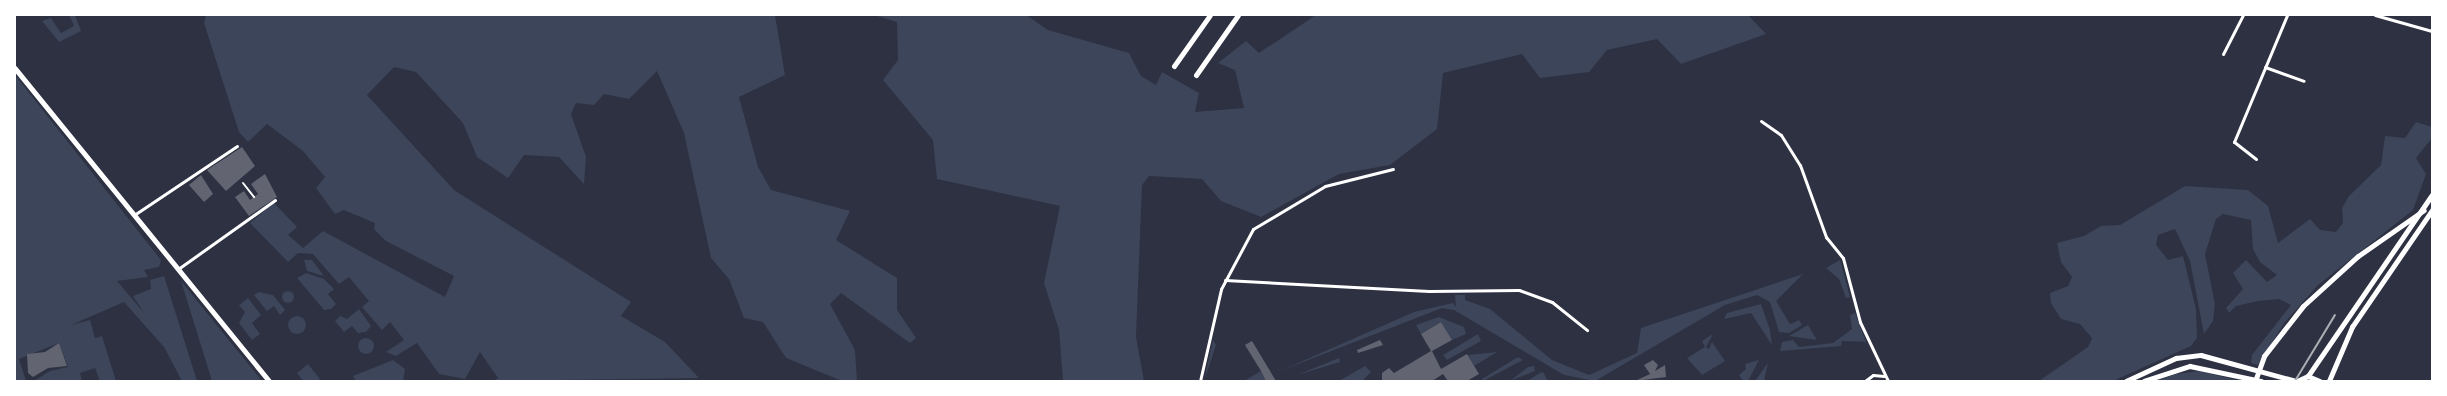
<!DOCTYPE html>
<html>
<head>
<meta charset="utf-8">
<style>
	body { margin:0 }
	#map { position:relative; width:2447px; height:396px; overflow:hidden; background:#2d3142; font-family:"IBM Plex Serif",serif }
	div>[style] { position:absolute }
	.green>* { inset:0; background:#3c4559 }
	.round { border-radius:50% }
	.building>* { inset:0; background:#626471 }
	.pedestrian>* { height:2px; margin:-1px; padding:0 1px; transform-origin:1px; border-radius:1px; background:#fff }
	.minor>* { height:3px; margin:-1.5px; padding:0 1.5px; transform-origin:1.5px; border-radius:1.5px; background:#fff }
	.secondary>* { height:4.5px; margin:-2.25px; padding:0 2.25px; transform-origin:2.25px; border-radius:2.25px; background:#fff }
	.trunk>* { height:5px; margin:-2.5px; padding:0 2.5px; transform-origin:2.5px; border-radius:2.5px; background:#fff }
	.motorway>* { height:5px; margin:-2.5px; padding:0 2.5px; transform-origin:2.5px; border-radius:2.5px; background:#fff }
	.rail>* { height:2px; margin:-1px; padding:0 1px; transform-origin:1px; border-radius:1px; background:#abadb3 }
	span { translate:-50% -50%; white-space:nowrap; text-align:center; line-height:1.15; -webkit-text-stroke:5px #fff; paint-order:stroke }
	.frame { position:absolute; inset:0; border:16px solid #fff; pointer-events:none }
</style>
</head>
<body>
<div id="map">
	<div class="green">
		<div style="clip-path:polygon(69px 15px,75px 15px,81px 31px,59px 42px,42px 21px,51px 18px,61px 33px,74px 26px)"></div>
		<div style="clip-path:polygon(206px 15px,775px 15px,785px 75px,739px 97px,758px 167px,771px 190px,850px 211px,836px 240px,897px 278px,897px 310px,916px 338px,910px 343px,841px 293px,830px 304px,855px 350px,857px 381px,842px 381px,786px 358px,763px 322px,744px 318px,729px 279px,711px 258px,684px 133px,657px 71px,629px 99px,604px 94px,594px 105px,576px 103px,571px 114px,586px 157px,584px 184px,559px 157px,524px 155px,508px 178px,477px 157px,463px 123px,416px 72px,394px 67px,367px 95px,454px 190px,631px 302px,621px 316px,665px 342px,699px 378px,493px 381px,498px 378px,480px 352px,465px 379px,439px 374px,417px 343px,396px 356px,386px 352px,404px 340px,390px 322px,382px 330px,362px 307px,369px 301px,349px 277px,339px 284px,313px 254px,298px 253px,288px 262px,250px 223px,274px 203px,297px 227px,288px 235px,303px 248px,323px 231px,445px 297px,454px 276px,386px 241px,374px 229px,375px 223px,344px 210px,335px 214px,316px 188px,325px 177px,303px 151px,267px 124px,248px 142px,239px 132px,204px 23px)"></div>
		<div style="clip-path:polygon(874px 15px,1026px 15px,1048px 30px,1129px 53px,1141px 76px,1156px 85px,1162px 72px,1199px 93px,1195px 112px,1244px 108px,1235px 70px,1218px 63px,1246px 41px,1259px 53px,1316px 15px,1748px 15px,1766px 34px,1681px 64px,1657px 39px,1607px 50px,1589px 72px,1540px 78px,1522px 54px,1443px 73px,1437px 129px,1390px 165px,1339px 174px,1261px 217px,1221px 201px,1202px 179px,1149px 176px,1142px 185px,1136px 337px,1144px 381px,1063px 381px,1059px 330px,1044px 283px,1060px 206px,937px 179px,933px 140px,883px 80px,898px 60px,897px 22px)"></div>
		<div style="clip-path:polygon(15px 75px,161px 260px,159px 267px,144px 270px,148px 277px,117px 281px,144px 313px,133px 296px,151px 289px,150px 280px,164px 276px,197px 381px,182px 381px,164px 347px,124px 302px,71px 325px,90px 320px,95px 338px,102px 336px,116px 381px,100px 381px,95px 368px,80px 373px,82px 381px,34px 381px,50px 371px,68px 367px,59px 343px,19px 359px,26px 381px,15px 381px)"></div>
		<div style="clip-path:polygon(2416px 122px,2432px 127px,2432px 138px,2416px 158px,2426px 174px,2413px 210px,2318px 285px,2285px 322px,2258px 365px,2251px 363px,2252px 355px,2291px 305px,2279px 299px,2258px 301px,2236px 306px,2229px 313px,2226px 308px,2243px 289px,2233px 273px,2246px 260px,2267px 282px,2277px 275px,2260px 262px,2253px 249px,2251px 220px,2223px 214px,2216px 219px,2205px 254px,2215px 304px,2213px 321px,2204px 334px,2190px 261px,2175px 229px,2158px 235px,2156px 245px,2168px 260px,2183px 256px,2196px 309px,2197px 338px,2191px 346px,2113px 381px,2039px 381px,2088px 347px,2092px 338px,2080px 324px,2061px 319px,2051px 303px,2050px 293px,2068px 286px,2072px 277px,2061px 262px,2057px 243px,2084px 236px,2101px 226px,2120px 225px,2185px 186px,2248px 190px,2268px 206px,2278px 243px,2310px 219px,2320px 230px,2336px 232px,2343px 223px,2342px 208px,2349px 196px,2381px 165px,2385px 136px,2405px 138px)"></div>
		<div style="clip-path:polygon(304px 260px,312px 260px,324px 276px,307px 271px)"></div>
		<div style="clip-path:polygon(1840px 260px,1850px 297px,1846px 298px,1839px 279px,1826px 268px)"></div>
		<div style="clip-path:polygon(306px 273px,324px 279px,334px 289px,328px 294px,336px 304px,331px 309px,324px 310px,297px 278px)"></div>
		<div style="clip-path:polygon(1803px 274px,1776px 301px,1790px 324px,1799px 320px,1802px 325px,1789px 333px,1779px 332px,1770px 302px,1757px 295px,1725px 305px,1595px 381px,1564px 375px,1454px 310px,1442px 308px,1280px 371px,1414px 312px,1453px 303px,1456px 307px,1455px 295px,1465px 295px,1465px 300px,1490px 309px,1552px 360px,1589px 375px,1637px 353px,1641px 328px)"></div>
		<div style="clip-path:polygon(181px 281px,262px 381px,212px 381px)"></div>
		<div class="round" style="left:282px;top:291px;width:12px;height:12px"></div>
		<div style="clip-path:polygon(259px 292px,273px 295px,285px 310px,280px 315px,274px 306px,267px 311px,254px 295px)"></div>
		<div style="clip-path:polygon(248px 298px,261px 315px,252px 323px,260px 334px,252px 340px,239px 323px,245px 312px,239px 305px)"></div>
		<div style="clip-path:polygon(1761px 304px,1770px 330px,1772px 345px,1751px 313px,1724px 319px,1727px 313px)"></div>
		<div style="clip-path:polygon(359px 309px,371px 326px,366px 332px,358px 333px,352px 326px,344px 332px,335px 321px,340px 316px,347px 319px)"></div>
		<div style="clip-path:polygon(1855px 313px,1866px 342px,1842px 341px,1841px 346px,1780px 351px,1782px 342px,1793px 340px,1799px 347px,1833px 343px,1852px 329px,1850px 315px)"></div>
		<div class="round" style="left:288px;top:316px;width:18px;height:18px"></div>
		<div style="clip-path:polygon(1439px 317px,1464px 327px,1466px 334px,1452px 340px,1441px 322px,1421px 334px,1416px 325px)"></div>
		<div style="clip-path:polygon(1808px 325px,1817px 340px,1789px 336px)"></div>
		<div style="clip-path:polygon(1478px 334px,1481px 341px,1447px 360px,1443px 355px)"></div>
		<div style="clip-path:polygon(1713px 334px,1706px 347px,1709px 349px,1712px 342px,1725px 361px,1702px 375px,1687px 358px,1705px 347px,1702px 341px)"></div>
		<div class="round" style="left:358px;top:338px;width:16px;height:16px"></div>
		<div style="clip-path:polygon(1213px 340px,1216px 345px,1204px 381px)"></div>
		<div style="clip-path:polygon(1497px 352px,1474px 366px,1468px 355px)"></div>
		<div style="clip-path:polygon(1518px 357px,1523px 360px,1483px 381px,1482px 379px)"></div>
		<div style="clip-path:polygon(1339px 358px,1340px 362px,1297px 375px)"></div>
		<div style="clip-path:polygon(393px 360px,405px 369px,403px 381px,356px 381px,353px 376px)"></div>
		<div style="clip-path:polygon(1759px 360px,1748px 381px,1743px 381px,1739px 375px,1746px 369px,1745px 364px)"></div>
		<div style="clip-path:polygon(1768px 363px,1764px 381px,1755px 381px)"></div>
		<div style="clip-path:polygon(308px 364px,320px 379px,317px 381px,303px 381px,297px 373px)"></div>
		<div style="clip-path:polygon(1365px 366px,1371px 372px,1362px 381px,1339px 381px)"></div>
		<div style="clip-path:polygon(1528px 367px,1534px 366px,1535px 371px,1510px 381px)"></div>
		<div style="clip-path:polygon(1261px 371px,1266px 380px,1244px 381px)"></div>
		<div style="clip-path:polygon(2199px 371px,2241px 381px,2156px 381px,2176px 374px)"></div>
		<div style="clip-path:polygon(1543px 372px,1548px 381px,1527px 381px,1540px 373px)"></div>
	</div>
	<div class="building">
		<div style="clip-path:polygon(242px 147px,255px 166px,226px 191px,207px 170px)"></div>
		<div style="clip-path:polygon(265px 174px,277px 197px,249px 216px,235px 197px,244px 191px,250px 200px,258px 194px,251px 184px)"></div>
		<div style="clip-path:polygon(201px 175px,213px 194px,204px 202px,189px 185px)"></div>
		<div style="clip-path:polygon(1441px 322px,1452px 340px,1432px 351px,1441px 369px,1467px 354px,1479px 374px,1467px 381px,1448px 381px,1443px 374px,1432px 381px,1382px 381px,1382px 373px,1389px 368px,1394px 373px,1431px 351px,1421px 334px)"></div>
		<div style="clip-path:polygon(1380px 340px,1383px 345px,1358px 353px,1357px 350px)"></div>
		<div style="clip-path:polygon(1252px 341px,1276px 381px,1266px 381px,1261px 371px,1245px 345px)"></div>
		<div style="clip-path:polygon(59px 343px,67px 366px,48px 368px,33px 377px,28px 373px,27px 354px,45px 352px)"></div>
		<div style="clip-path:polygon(1653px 360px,1658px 365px,1655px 371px,1665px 365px,1666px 377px,1635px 381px,1650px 374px,1644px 365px)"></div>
	</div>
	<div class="pedestrian">
		<div style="left:243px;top:183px;width:18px;rotate:52deg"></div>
	</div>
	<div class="minor">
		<div style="left:2375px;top:15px;width:59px;rotate:15.7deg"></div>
		<div style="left:2223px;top:54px;width:44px;rotate:-62.9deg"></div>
		<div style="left:2265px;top:67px;width:41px;rotate:19.7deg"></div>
		<div style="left:1761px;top:121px;width:24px;rotate:35deg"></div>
		<div style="left:1781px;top:135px;width:36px;rotate:58deg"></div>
		<div style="left:1800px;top:165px;width:77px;rotate:70.1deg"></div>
		<div style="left:1826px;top:237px;width:27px;rotate:51deg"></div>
		<div style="left:1843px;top:258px;width:66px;rotate:75.1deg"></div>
		<div style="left:1860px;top:322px;width:65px;rotate:64.6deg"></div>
		<div style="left:2256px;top:159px;width:28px;rotate:-142deg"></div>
		<div style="left:2234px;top:142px;width:138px;rotate:-67.3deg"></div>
		<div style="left:134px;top:215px;width:124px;rotate:-33.8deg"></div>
		<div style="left:178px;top:269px;width:119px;rotate:-35.4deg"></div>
		<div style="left:1225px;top:280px;width:204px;rotate:3.1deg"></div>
		<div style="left:1429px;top:291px;width:90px;rotate:-0.6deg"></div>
		<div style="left:1519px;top:290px;width:35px;rotate:20deg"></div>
		<div style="left:1552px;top:302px;width:45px;rotate:38.7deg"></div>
		<div style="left:1200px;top:381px;width:94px;rotate:-77.1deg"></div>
		<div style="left:1221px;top:289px;width:68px;rotate:-61.9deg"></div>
		<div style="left:1253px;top:229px;width:84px;rotate:-30.8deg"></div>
		<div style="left:1325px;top:186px;width:70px;rotate:-14deg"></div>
		<div style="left:1865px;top:381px;width:10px;rotate:-37deg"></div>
		<div style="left:1873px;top:375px;width:11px;rotate:5deg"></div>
	</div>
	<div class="secondary">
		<div style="left:15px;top:68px;width:403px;rotate:50.9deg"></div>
		<div style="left:2308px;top:376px;width:219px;rotate:-55.6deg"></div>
		<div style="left:2126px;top:381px;width:55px;rotate:-24.7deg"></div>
		<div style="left:2176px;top:358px;width:25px;rotate:-7deg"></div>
		<div style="left:2201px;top:355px;width:98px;rotate:15.3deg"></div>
		<div style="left:2144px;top:381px;width:48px;rotate:-18.1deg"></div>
		<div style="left:2190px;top:366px;width:73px;rotate:11.9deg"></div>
		<div style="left:2297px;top:381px;width:12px;rotate:-24deg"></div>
		<div style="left:2308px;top:376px;width:13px;rotate:23deg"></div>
		<div style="left:2329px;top:381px;width:59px;rotate:-66.9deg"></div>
		<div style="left:2352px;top:327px;width:142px;rotate:-55.6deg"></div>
	</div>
	<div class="trunk">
		<div style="left:2255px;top:381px;width:27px;rotate:-70deg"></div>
		<div style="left:2264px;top:356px;width:63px;rotate:-52deg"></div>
		<div style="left:2303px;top:306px;width:74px;rotate:-42.3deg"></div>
		<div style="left:2358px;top:256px;width:80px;rotate:-34.9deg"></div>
	</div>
	<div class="motorway">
		<div style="left:1174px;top:66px;width:62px;rotate:-54.8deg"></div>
		<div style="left:1196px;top:75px;width:73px;rotate:-55deg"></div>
	</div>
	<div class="rail">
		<div style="left:2295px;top:381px;width:77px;rotate:-58.8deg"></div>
	</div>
	<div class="frame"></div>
</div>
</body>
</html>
